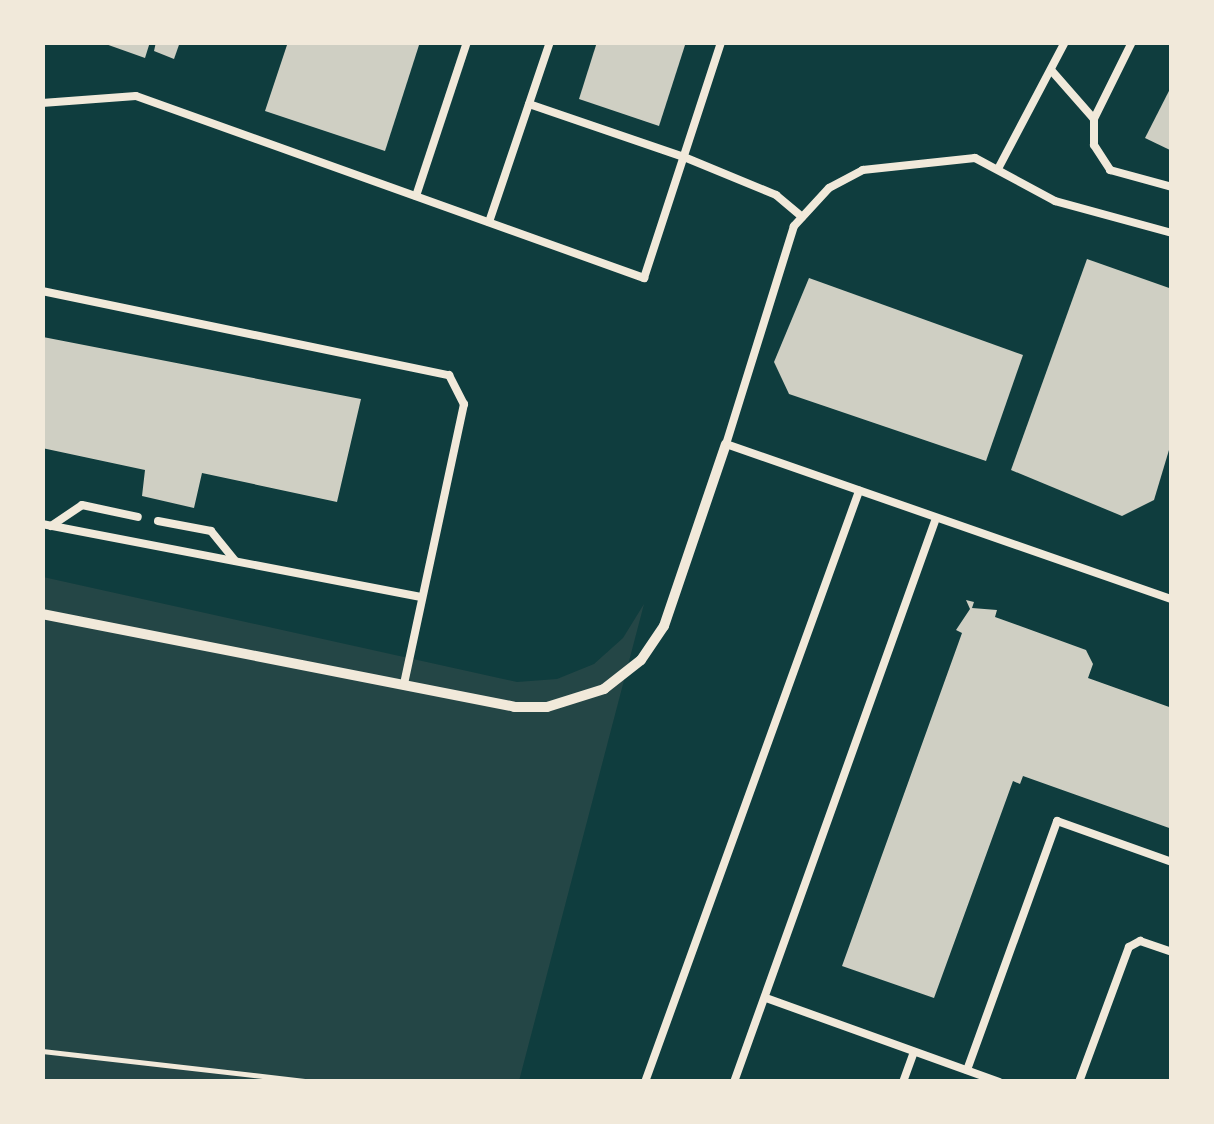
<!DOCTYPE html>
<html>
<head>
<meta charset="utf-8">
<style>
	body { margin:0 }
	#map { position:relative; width:1214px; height:1124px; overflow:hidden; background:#0f3d3e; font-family:Cabin,sans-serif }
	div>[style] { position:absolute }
	.green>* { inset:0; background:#244646 }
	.building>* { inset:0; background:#cfcfc3 }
	.path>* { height:5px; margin:-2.5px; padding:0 2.5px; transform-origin:2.5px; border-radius:2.5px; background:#f1e9da }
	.service>* { height:8px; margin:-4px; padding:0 4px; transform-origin:4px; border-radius:4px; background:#f1e9da }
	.minor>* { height:10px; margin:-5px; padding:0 5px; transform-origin:5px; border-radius:5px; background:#f1e9da }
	span { translate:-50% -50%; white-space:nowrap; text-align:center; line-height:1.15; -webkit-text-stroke:8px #f1e9da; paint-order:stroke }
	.frame { position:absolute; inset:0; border:45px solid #f1e9da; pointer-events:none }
</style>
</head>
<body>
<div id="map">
	<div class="green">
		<div style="clip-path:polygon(43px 577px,517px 682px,557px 679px,594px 664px,623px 638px,644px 604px,519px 1081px,43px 1082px)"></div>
	</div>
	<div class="building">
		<div style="clip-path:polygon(100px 42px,150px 42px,145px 58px)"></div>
		<div style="clip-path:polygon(156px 42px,180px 42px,174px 59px,154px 51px)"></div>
		<div style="clip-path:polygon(288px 42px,420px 42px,385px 151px,265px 111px)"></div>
		<div style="clip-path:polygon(597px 42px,686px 42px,659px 126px,579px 99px)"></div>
		<div style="clip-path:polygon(1172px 85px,1172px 151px,1145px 138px)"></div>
		<div style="clip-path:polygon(1087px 259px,1172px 289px,1172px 440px,1154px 500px,1122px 516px,1011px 470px)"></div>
		<div style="clip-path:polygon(809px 278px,1023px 355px,986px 461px,789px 394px,774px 362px)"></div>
		<div style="clip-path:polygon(43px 337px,361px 399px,337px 502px,202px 473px,194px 508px,142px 496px,145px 470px,42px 448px)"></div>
		<div style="clip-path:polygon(966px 600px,974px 602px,972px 608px,997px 610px,995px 617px,1086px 650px,1093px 664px,1088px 678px,1172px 708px,1172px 829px,1023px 776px,1020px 784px,1013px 781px,934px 998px,842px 966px,962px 633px,956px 630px,970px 609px)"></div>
	</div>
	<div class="path">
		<div style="left:42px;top:1051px;width:275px;rotate:6.5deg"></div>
	</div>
	<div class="service">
		<div style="left:1132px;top:42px;width:86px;rotate:116.3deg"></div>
		<div style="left:1094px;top:119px;width:26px;rotate:90deg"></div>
		<div style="left:1094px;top:145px;width:30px;rotate:57deg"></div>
		<div style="left:1110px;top:170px;width:64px;rotate:15.3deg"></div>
		<div style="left:1051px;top:70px;width:65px;rotate:48.7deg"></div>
		<div style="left:42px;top:103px;width:94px;rotate:-4.3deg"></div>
		<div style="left:136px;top:96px;width:540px;rotate:19.71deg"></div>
		<div style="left:644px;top:278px;width:248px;rotate:-71.9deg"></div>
		<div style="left:529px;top:104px;width:164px;rotate:18.9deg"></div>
		<div style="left:684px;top:157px;width:100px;rotate:22.4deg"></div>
		<div style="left:776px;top:195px;width:34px;rotate:40deg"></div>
		<div style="left:999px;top:167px;width:141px;rotate:-62.2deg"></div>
		<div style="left:416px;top:196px;width:162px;rotate:-71.7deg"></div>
		<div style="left:489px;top:222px;width:190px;rotate:-71.3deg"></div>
		<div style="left:1172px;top:233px;width:121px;rotate:-164.7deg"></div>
		<div style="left:1055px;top:201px;width:91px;rotate:-151.7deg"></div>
		<div style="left:975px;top:158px;width:113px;rotate:173.9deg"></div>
		<div style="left:863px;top:170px;width:38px;rotate:152deg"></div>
		<div style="left:829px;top:188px;width:52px;rotate:132.6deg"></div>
		<div style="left:794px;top:226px;width:228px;rotate:107.3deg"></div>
		<div style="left:726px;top:444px;width:472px;rotate:19.2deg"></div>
		<div style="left:42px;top:291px;width:416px;rotate:11.7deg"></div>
		<div style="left:449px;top:375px;width:33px;rotate:63deg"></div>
		<div style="left:464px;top:404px;width:285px;rotate:102.1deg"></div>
		<div style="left:158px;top:521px;width:54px;rotate:10.7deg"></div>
		<div style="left:211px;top:531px;width:38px;rotate:51deg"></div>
		<div style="left:42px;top:524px;width:386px;rotate:10.9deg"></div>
		<div style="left:51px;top:526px;width:37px;rotate:-34deg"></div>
		<div style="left:82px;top:505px;width:57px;rotate:12.1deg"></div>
		<div style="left:766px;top:998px;width:248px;rotate:19.8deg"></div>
		<div style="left:967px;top:1070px;width:265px;rotate:-70.1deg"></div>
		<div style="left:1057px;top:821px;width:122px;rotate:19.6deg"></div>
		<div style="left:645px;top:1082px;width:629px;rotate:-70.09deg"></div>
		<div style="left:734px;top:1082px;width:599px;rotate:-70.29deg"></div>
		<div style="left:903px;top:1082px;width:32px;rotate:-70deg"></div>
		<div style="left:1079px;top:1082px;width:144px;rotate:-69.7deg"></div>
		<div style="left:1129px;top:947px;width:13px;rotate:-29deg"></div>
		<div style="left:1140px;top:941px;width:34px;rotate:19deg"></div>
	</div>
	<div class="minor">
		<div style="left:42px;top:614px;width:481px;rotate:11.1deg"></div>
		<div style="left:514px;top:707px;width:33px"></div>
		<div style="left:547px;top:707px;width:60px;rotate:-17.5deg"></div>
		<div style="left:604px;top:689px;width:47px;rotate:-38.1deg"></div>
		<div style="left:641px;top:660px;width:41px;rotate:-55.9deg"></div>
		<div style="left:664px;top:626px;width:192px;rotate:-71.2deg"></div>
	</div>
	<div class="frame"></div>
</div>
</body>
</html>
